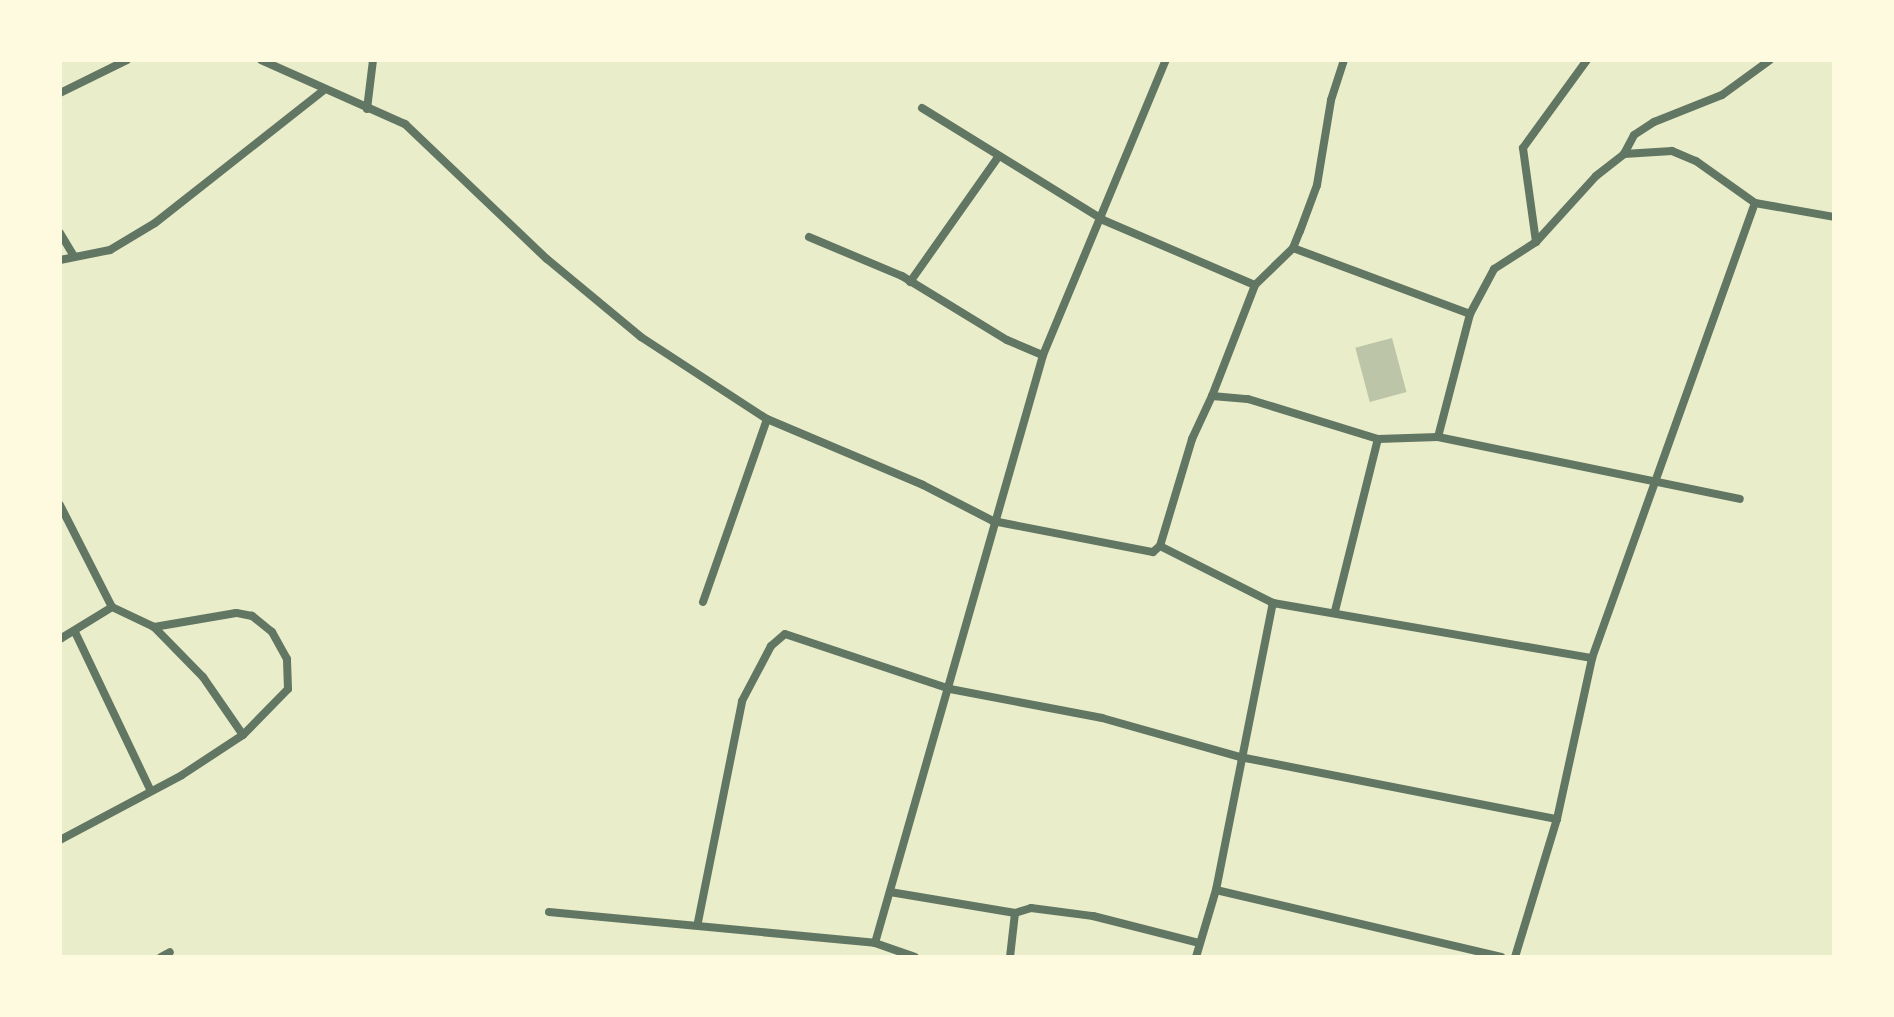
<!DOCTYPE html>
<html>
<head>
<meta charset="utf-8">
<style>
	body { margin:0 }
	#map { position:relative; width:1894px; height:1017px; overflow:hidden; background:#e9edc9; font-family:"Exo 2",sans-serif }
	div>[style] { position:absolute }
	.building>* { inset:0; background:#bcc5a7; transform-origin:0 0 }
	.minor>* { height:8px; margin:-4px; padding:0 4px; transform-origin:4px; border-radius:4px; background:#617663 }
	span { translate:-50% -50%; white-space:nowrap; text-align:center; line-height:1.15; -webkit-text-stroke:6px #fefae0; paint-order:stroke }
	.frame { position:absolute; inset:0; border:62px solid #fefae0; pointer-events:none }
</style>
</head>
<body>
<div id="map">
	<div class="building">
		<div style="left:1392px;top:338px;width:56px;height:38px;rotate:75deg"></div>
	</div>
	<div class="minor">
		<div style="left:261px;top:60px;width:158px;rotate:24deg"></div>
		<div style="left:405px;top:124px;width:196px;rotate:43.6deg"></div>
		<div style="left:547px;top:259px;width:122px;rotate:39.7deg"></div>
		<div style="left:641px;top:337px;width:150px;rotate:33.1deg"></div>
		<div style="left:767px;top:419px;width:169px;rotate:22.9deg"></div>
		<div style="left:923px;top:485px;width:79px;rotate:27.2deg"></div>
		<div style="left:993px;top:521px;width:163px;rotate:11deg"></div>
		<div style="left:1153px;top:552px;width:9px;rotate:-41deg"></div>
		<div style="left:1160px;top:546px;width:112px;rotate:-73.3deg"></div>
		<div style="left:1192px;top:439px;width:47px;rotate:-65.1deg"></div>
		<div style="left:1212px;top:396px;width:36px;rotate:5deg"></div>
		<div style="left:1248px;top:399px;width:136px;rotate:17.1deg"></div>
		<div style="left:1378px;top:439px;width:60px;rotate:-1.9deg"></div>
		<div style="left:1438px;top:437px;width:127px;rotate:-75.4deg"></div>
		<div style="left:1470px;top:314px;width:51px;rotate:-61.9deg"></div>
		<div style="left:1494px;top:269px;width:50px;rotate:-32.7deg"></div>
		<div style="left:1536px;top:242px;width:89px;rotate:-47.7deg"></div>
		<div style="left:1596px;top:176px;width:36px;rotate:-38deg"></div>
		<div style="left:1624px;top:154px;width:48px;rotate:-3.6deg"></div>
		<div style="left:1672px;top:151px;width:26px;rotate:23deg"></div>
		<div style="left:1696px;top:161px;width:72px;rotate:35.4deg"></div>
		<div style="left:1755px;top:203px;width:80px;rotate:10deg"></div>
		<div style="left:60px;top:93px;width:75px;rotate:-26.2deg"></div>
		<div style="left:922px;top:108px;width:213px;rotate:31.7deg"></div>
		<div style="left:1103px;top:220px;width:165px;rotate:23.2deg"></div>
		<div style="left:367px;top:109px;width:49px;rotate:-83deg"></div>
		<div style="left:1624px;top:154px;width:21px;rotate:-62deg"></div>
		<div style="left:1634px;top:135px;width:24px;rotate:-33deg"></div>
		<div style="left:1654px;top:122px;width:73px;rotate:-21.7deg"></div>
		<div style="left:1722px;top:95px;width:59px;rotate:-36.1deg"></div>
		<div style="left:60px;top:233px;width:27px;rotate:59deg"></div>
		<div style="left:809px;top:237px;width:101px;rotate:22.8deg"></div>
		<div style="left:902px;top:276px;width:123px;rotate:31.4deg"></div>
		<div style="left:1007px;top:340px;width:39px;rotate:23deg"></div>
		<div style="left:1536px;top:242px;width:95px;rotate:-97.9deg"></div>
		<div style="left:1523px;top:148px;width:109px;rotate:-54deg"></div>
		<div style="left:1293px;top:248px;width:189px;rotate:20.4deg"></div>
		<div style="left:60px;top:260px;width:51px;rotate:-11.3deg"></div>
		<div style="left:110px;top:250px;width:52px;rotate:-31deg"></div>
		<div style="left:155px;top:223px;width:214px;rotate:-38.2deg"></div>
		<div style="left:910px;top:282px;width:154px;rotate:-54.8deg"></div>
		<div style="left:1212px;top:396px;width:119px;rotate:-68.8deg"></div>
		<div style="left:1255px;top:285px;width:53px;rotate:-44.2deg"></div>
		<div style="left:1293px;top:248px;width:18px;rotate:-68deg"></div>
		<div style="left:1300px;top:231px;width:49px;rotate:-69.7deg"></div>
		<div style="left:1317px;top:185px;width:86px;rotate:-80.6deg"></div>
		<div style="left:1331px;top:100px;width:42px;rotate:-72deg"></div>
		<div style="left:1438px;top:437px;width:308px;rotate:11.6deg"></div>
		<div style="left:60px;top:505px;width:114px;rotate:63deg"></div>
		<div style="left:1160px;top:546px;width:127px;rotate:26.8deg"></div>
		<div style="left:1273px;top:603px;width:324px;rotate:9.8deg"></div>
		<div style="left:703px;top:602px;width:194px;rotate:-70.7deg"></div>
		<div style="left:112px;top:607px;width:47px;rotate:25.5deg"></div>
		<div style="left:154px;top:627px;width:70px;rotate:45.6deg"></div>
		<div style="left:203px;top:677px;width:70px;rotate:55.4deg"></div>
		<div style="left:1335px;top:611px;width:177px;rotate:-76deg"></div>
		<div style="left:75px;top:632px;width:176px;rotate:64.5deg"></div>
		<div style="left:60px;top:639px;width:61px;rotate:-31.6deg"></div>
		<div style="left:60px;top:840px;width:138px;rotate:-28deg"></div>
		<div style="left:182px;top:775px;width:73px;rotate:-33.3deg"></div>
		<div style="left:243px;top:735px;width:64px;rotate:-45.6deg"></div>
		<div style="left:288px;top:689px;width:30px;rotate:-92deg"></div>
		<div style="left:287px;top:659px;width:31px;rotate:-119deg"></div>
		<div style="left:272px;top:632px;width:26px;rotate:-141deg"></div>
		<div style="left:252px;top:616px;width:16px;rotate:-169deg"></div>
		<div style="left:236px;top:613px;width:83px;rotate:170.3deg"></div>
		<div style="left:1216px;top:890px;width:293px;rotate:13.2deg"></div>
		<div style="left:890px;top:892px;width:127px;rotate:9.5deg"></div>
		<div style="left:1015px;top:913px;width:17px;rotate:-17deg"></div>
		<div style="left:1031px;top:908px;width:63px;rotate:7.4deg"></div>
		<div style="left:1093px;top:916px;width:109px;rotate:14.3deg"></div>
		<div style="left:549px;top:912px;width:327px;rotate:5.4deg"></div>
		<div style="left:875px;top:943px;width:42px;rotate:19.3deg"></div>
		<div style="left:698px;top:922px;width:225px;rotate:-78.7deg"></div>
		<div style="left:742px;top:701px;width:62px;rotate:-62.2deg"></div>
		<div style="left:771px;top:646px;width:18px;rotate:-41deg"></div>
		<div style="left:785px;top:634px;width:174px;rotate:18.4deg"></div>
		<div style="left:950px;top:689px;width:155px;rotate:10.8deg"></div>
		<div style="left:1102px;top:718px;width:143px;rotate:15.8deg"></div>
		<div style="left:1240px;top:757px;width:323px;rotate:11.1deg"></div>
		<div style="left:875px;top:943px;width:612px;rotate:-74.05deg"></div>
		<div style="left:1043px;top:355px;width:320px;rotate:-67.4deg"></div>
		<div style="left:161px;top:957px;width:10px;rotate:-29deg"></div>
		<div style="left:1010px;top:957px;width:44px;rotate:-83.5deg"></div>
		<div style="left:1196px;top:957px;width:70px;rotate:-73.4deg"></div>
		<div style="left:1216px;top:890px;width:293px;rotate:-78.8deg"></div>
		<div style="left:1515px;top:957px;width:144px;rotate:-73.1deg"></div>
		<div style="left:1557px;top:819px;width:165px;rotate:-77.7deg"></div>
		<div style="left:1592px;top:658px;width:483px;rotate:-70.3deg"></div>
	</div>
	<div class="frame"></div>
</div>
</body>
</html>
